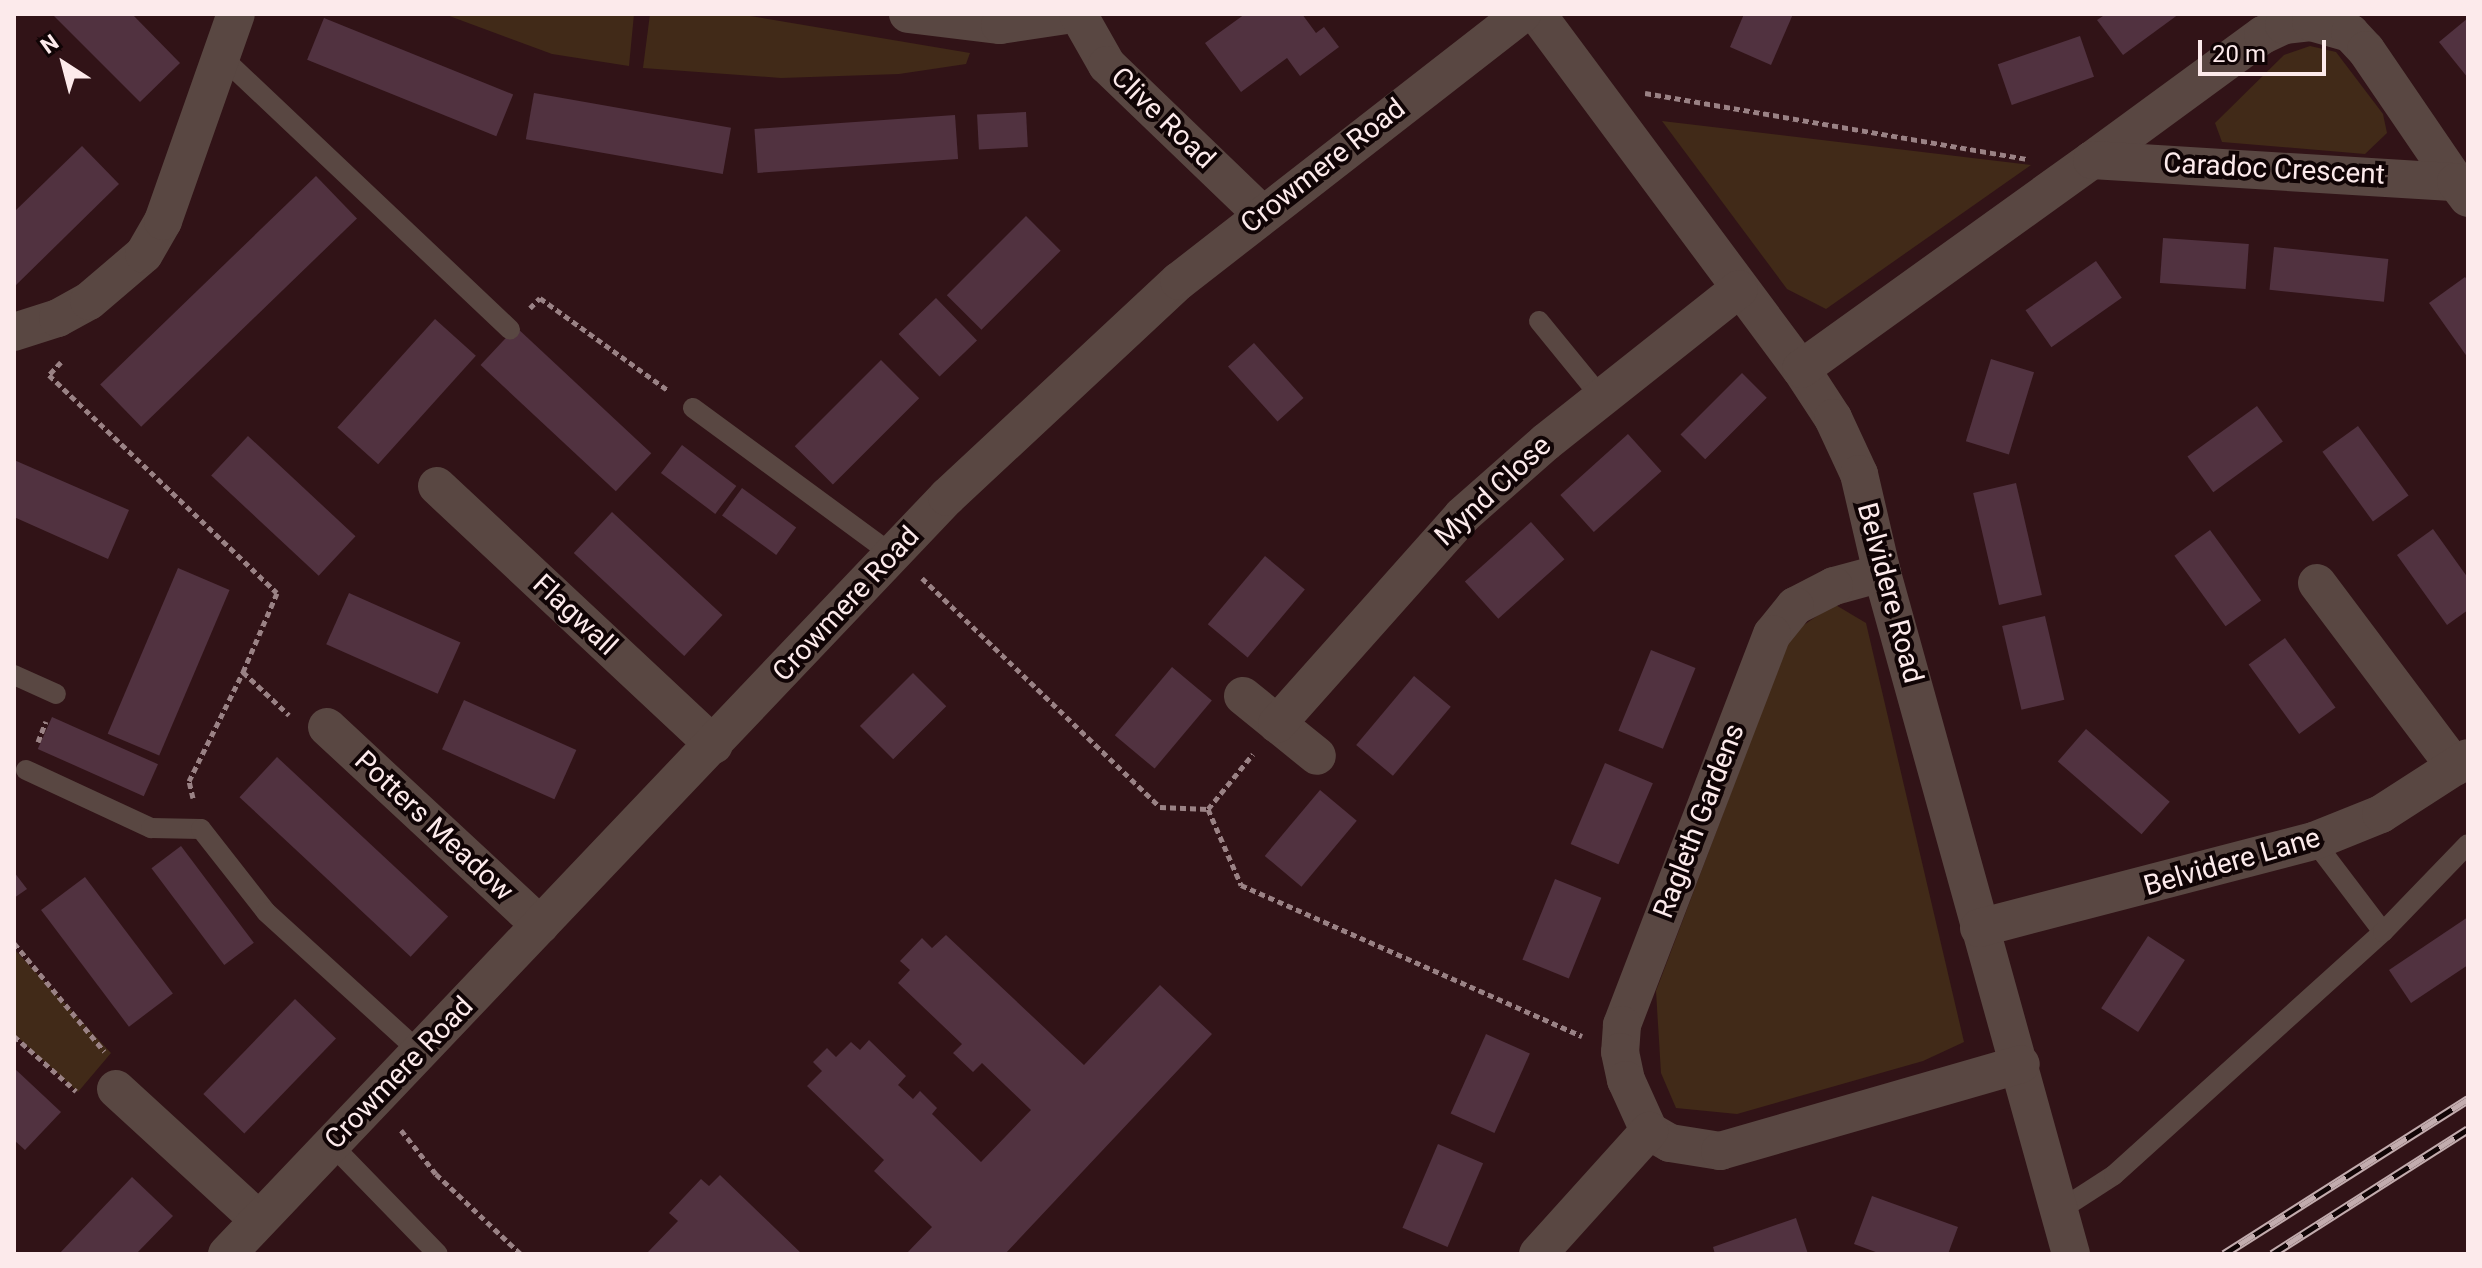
<!DOCTYPE html>
<html>
<head>
<meta charset="utf-8">
<style>
	body { margin:0 }
	#map { position:relative; width:2482px; height:1268px; overflow:hidden; background:#311317; font-family:Roboto,sans-serif }
	div>[style] { position:absolute }
	.green>* { inset:0; background:#412a18 }
	.building>* { inset:0; background:#513240; transform-origin:0 0 }
	.path>* { height:5px; margin-top:-2.5px; transform-origin:0; background:repeating-linear-gradient(90deg,#9a8285 0 6px,transparent 0 10px) }
	.service>* { height:20px; margin:-10px; padding:0 10px; transform-origin:10px; border-radius:10px; background:#594742 }
	.minor>* { height:38px; margin:-19px; padding:0 19px; transform-origin:19px; border-radius:19px; background:#594742 }
	.rail>* { height:9px; margin-top:-4.5px; transform-origin:0; background:repeating-linear-gradient(90deg,#100405 0 18px,#c2acae 0 36px); box-sizing:border-box; border-block:2px solid #c2acae }
	span { translate:-50% -50%; white-space:nowrap; text-align:center; line-height:1.15; -webkit-text-stroke:8px #100405; paint-order:stroke }
	.street-label { font-size:28px; color:#fceaeb }
	.frame { position:absolute; inset:0; border:16px solid #fceaeb; pointer-events:none }
	.north { position:absolute; left:24px; top:24px; width:80px; height:80px; -webkit-text-stroke:6px #100405; paint-order:stroke; rotate:324deg; font-size:22px; font-weight:700; line-height:32px; text-align:center; color:#fceaeb }
	.north::after { content:''; display:block; margin:auto; width:28px; height:36px; background:#fceaeb; clip-path:polygon(50% 0,100% 100%,50% 72%,0 100%) }
	.scale { position:absolute; left:2198px; top:40px; width:128px; height:36px; box-sizing:border-box; border:4px solid #fceaeb; border-top:0; padding-left:10px; font-size:24px; line-height:28px; white-space:nowrap; color:#fceaeb; -webkit-text-stroke:6px #100405; paint-order:stroke }
</style>
</head>
<body>
<div id="map">
	<div class="green">
		<div style="clip-path:polygon(444px 14px,634px 14px,629px 66px,552px 54px)"></div>
		<div style="clip-path:polygon(650px 14px,738px 14px,970px 53px,966px 64px,899px 74px,781px 78px,643px 68px)"></div>
		<div style="clip-path:polygon(2310px 46px,2336px 52px,2383px 114px,2387px 133px,2365px 154px,2222px 142px,2215px 123px,2284px 55px)"></div>
		<div style="clip-path:polygon(1662px 121px,2031px 165px,1826px 309px,1787px 289px)"></div>
		<div style="clip-path:polygon(1834px 604px,1866px 623px,1964px 1042px,1923px 1061px,1737px 1114px,1676px 1108px,1661px 1073px,1656px 991px,1791px 634px)"></div>
		<div style="clip-path:polygon(14px 949px,111px 1053px,78px 1092px,14px 1034px)"></div>
	</div>
	<div class="building">
		<div style="clip-path:polygon(52px 14px,132px 14px,180px 63px,140px 102px)"></div>
		<div style="clip-path:polygon(1245px 14px,1302px 14px,1316px 33px,1324px 27px,1339px 47px,1300px 76px,1287px 58px,1241px 92px,1205px 43px)"></div>
		<div style="clip-path:polygon(1744px 14px,1793px 14px,1771px 65px,1730px 47px)"></div>
		<div style="clip-path:polygon(2106px 14px,2179px 14px,2123px 55px,2097px 20px)"></div>
		<div style="left:324px;top:18px;width:204px;height:45px;rotate:22deg"></div>
		<div style="clip-path:polygon(2468px 18px,2468px 78px,2439px 42px)"></div>
		<div style="left:2080px;top:36px;width:43px;height:87px;rotate:71deg"></div>
		<div style="left:534px;top:93px;width:200px;height:47px;rotate:10deg"></div>
		<div style="left:1026px;top:112px;width:35px;height:49px;rotate:87deg"></div>
		<div style="left:955px;top:115px;width:44px;height:201px;rotate:86deg"></div>
		<div style="clip-path:polygon(82px 146px,119px 184px,14px 287px,14px 212px)"></div>
		<div style="left:316px;top:176px;width:59px;height:300px;rotate:46deg"></div>
		<div style="left:1026px;top:216px;width:49px;height:112px;rotate:45deg"></div>
		<div style="left:2163px;top:238px;width:86px;height:45px;rotate:4deg"></div>
		<div style="left:2274px;top:247px;width:115px;height:43px;rotate:6deg"></div>
		<div style="left:2096px;top:261px;width:45px;height:86px;rotate:55deg"></div>
		<div style="clip-path:polygon(2465px 277px,2468px 281px,2468px 358px,2429px 303px)"></div>
		<div style="left:936px;top:298px;width:59px;height:52px;rotate:46deg"></div>
		<div style="left:435px;top:319px;width:55px;height:146px;rotate:42deg"></div>
		<div style="left:516px;top:327px;width:185px;height:52px;rotate:43deg"></div>
		<div style="left:1254px;top:343px;width:74px;height:35px;rotate:48deg"></div>
		<div style="left:1991px;top:359px;width:45px;height:86px;rotate:17deg"></div>
		<div style="left:881px;top:360px;width:54px;height:122px;rotate:45deg"></div>
		<div style="left:1742px;top:373px;width:35px;height:87px;rotate:45deg"></div>
		<div style="left:2257px;top:406px;width:44px;height:86px;rotate:54deg"></div>
		<div style="left:2358px;top:426px;width:86px;height:44px;rotate:54deg"></div>
		<div style="left:1628px;top:434px;width:50px;height:91px;rotate:48deg"></div>
		<div style="left:248px;top:436px;width:147px;height:54px;rotate:43deg"></div>
		<div style="left:682px;top:445px;width:68px;height:35px;rotate:37deg"></div>
		<div style="clip-path:polygon(14px 460px,129px 510px,108px 559px,14px 517px)"></div>
		<div style="left:2016px;top:483px;width:115px;height:44px;rotate:77deg"></div>
		<div style="left:742px;top:488px;width:67px;height:34px;rotate:36deg"></div>
		<div style="left:612px;top:512px;width:151px;height:56px;rotate:43deg"></div>
		<div style="left:1531px;top:522px;width:50px;height:89px;rotate:48deg"></div>
		<div style="clip-path:polygon(2433px 529px,2468px 578px,2468px 610px,2447px 625px,2397px 555px)"></div>
		<div style="left:2210px;top:530px;width:87px;height:44px;rotate:54deg"></div>
		<div style="left:1265px;top:556px;width:52px;height:89px;rotate:40deg"></div>
		<div style="left:178px;top:568px;width:56px;height:180px;rotate:23deg"></div>
		<div style="left:349px;top:593px;width:122px;height:56px;rotate:24deg"></div>
		<div style="left:2045px;top:616px;width:86px;height:44px;rotate:77deg"></div>
		<div style="left:2285px;top:638px;width:86px;height:45px;rotate:54deg"></div>
		<div style="left:1651px;top:650px;width:48px;height:87px;rotate:22deg"></div>
		<div style="left:1172px;top:667px;width:52px;height:89px;rotate:40deg"></div>
		<div style="left:913px;top:673px;width:47px;height:75px;rotate:45deg"></div>
		<div style="left:1414px;top:676px;width:48px;height:90px;rotate:40deg"></div>
		<div style="left:464px;top:700px;width:123px;height:54px;rotate:24deg"></div>
		<div style="left:52px;top:717px;width:116px;height:35px;rotate:24deg"></div>
		<div style="left:2086px;top:729px;width:111px;height:43px;rotate:41deg"></div>
		<div style="left:277px;top:757px;width:234px;height:55px;rotate:43deg"></div>
		<div style="left:1605px;top:763px;width:52px;height:88px;rotate:23deg"></div>
		<div style="left:1320px;top:790px;width:48px;height:86px;rotate:40deg"></div>
		<div style="left:181px;top:846px;width:121px;height:37px;rotate:53deg"></div>
		<div style="clip-path:polygon(14px 872px,27px 889px,14px 898px)"></div>
		<div style="left:85px;top:877px;width:146px;height:55px;rotate:53deg"></div>
		<div style="left:1555px;top:879px;width:50px;height:87px;rotate:22deg"></div>
		<div style="clip-path:polygon(2468px 917px,2468px 965px,2411px 1003px,2389px 970px)"></div>
		<div style="clip-path:polygon(946px 935px,1084px 1065px,1160px 985px,1212px 1034px,1005px 1254px,906px 1254px,932px 1227px,874px 1171px,884px 1160px,807px 1086px,822px 1071px,813px 1062px,827px 1048px,836px 1057px,851px 1042px,860px 1050px,869px 1040px,906px 1076px,898px 1085px,913px 1099px,920px 1091px,937px 1108px,932px 1114px,981px 1162px,1031px 1110px,982px 1063px,973px 1072px,953px 1053px,962px 1044px,898px 983px,910px 970px,900px 961px,922px 938px,932px 948px)"></div>
		<div style="left:2148px;top:936px;width:44px;height:86px;rotate:33deg"></div>
		<div style="left:295px;top:999px;width:57px;height:132px;rotate:44deg"></div>
		<div style="left:1486px;top:1034px;width:48px;height:87px;rotate:24deg"></div>
		<div style="clip-path:polygon(14px 1068px,61px 1112px,25px 1150px,14px 1140px)"></div>
		<div style="left:1438px;top:1144px;width:49px;height:91px;rotate:23deg"></div>
		<div style="clip-path:polygon(720px 1175px,802px 1254px,646px 1254px,678px 1221px,669px 1213px,701px 1179px,709px 1186px)"></div>
		<div style="clip-path:polygon(132px 1177px,173px 1216px,136px 1254px,59px 1254px)"></div>
		<div style="clip-path:polygon(1872px 1196px,1958px 1227px,1948px 1254px,1881px 1254px,1854px 1244px)"></div>
		<div style="clip-path:polygon(1796px 1218px,1808px 1254px,1715px 1254px,1713px 1247px)"></div>
	</div>
	<div class="path">
		<div style="left:1645px;top:93px;width:387px;rotate:9.8deg"></div>
		<div style="left:530px;top:308px;width:14px;rotate:-45deg"></div>
		<div style="left:540px;top:298px;width:159px;rotate:35.8deg"></div>
		<div style="left:61px;top:362px;width:18px;rotate:133deg"></div>
		<div style="left:49px;top:375px;width:315px;rotate:43.7deg"></div>
		<div style="left:277px;top:593px;width:86px;rotate:113.3deg"></div>
		<div style="left:243px;top:672px;width:63px;rotate:43.1deg"></div>
		<div style="left:922px;top:578px;width:330px;rotate:43.9deg"></div>
		<div style="left:1160px;top:807px;width:48px;rotate:2.4deg"></div>
		<div style="left:1208px;top:809px;width:83px;rotate:66.5deg"></div>
		<div style="left:1241px;top:885px;width:373px;rotate:23.9deg"></div>
		<div style="left:38px;top:742px;width:22px;rotate:-69deg"></div>
		<div style="left:193px;top:798px;width:17px;rotate:-103deg"></div>
		<div style="left:189px;top:781px;width:122px;rotate:-63.6deg"></div>
		<div style="left:1208px;top:809px;width:71px;rotate:-50.7deg"></div>
		<div style="left:14px;top:943px;width:141px;rotate:50.2deg"></div>
		<div style="left:14px;top:1036px;width:83px;rotate:41.6deg"></div>
		<div style="left:401px;top:1130px;width:56px;rotate:51.5deg"></div>
		<div style="left:436px;top:1174px;width:117px;rotate:43.3deg"></div>
	</div>
	<div class="service">
		<div style="left:223px;top:58px;width:395px;rotate:43.4deg"></div>
		<div style="left:1539px;top:321px;width:98px;rotate:50.8deg"></div>
		<div style="left:693px;top:408px;width:248px;rotate:36.3deg"></div>
		<div style="left:14px;top:675px;width:46px;rotate:24.3deg"></div>
		<div style="left:26px;top:770px;width:138px;rotate:24.9deg"></div>
		<div style="left:151px;top:828px;width:50px;rotate:1.1deg"></div>
		<div style="left:201px;top:829px;width:105px;rotate:51.9deg"></div>
		<div style="left:266px;top:912px;width:208px;rotate:42.3deg"></div>
		<div style="left:2314px;top:841px;width:114px;rotate:52.8deg"></div>
		<div style="left:331px;top:1144px;width:153px;rotate:45.8deg"></div>
		<div style="left:2060px;top:1210px;width:64px;rotate:-32.9deg"></div>
		<div style="left:2114px;top:1175px;width:363px;rotate:-42.1deg"></div>
		<div style="left:2383px;top:932px;width:122px;rotate:-46deg"></div>
	</div>
	<div class="minor">
		<div style="left:908px;top:14px;width:93px;rotate:6.8deg"></div>
		<div style="left:1000px;top:25px;width:74px;rotate:-8.6deg"></div>
		<div style="left:1078px;top:14px;width:59px;rotate:60.4deg"></div>
		<div style="left:1107px;top:65px;width:214px;rotate:43.9deg"></div>
		<div style="left:1537px;top:14px;width:442px;rotate:53.4deg"></div>
		<div style="left:1801px;top:369px;width:59px;rotate:56.9deg"></div>
		<div style="left:1833px;top:418px;width:62px;rotate:65.1deg"></div>
		<div style="left:1859px;top:474px;width:102px;rotate:76.9deg"></div>
		<div style="left:1882px;top:573px;width:707px;rotate:74.49deg"></div>
		<div style="left:2092px;top:160px;width:212px;rotate:-36.2deg"></div>
		<div style="left:2263px;top:35px;width:23px;rotate:-25deg"></div>
		<div style="left:2284px;top:25px;width:27px;rotate:-6deg"></div>
		<div style="left:2311px;top:22px;width:41px;rotate:15.8deg"></div>
		<div style="left:2350px;top:33px;width:23px;rotate:47deg"></div>
		<div style="left:2366px;top:50px;width:160px;rotate:55.7deg"></div>
		<div style="left:14px;top:332px;width:46px;rotate:-17.7deg"></div>
		<div style="left:58px;top:318px;width:35px;rotate:-29deg"></div>
		<div style="left:89px;top:301px;width:72px;rotate:-40.5deg"></div>
		<div style="left:144px;top:254px;width:38px;rotate:-60deg"></div>
		<div style="left:163px;top:221px;width:219px;rotate:-70.6deg"></div>
		<div style="left:1801px;top:369px;width:358px;rotate:-35.7deg"></div>
		<div style="left:2092px;top:160px;width:365px;rotate:3.5deg"></div>
		<div style="left:2456px;top:182px;width:20px;rotate:53deg"></div>
		<div style="left:437px;top:486px;width:379px;rotate:43.1deg"></div>
		<div style="left:1882px;top:573px;width:50px;rotate:164.8deg"></div>
		<div style="left:1834px;top:586px;width:44px;rotate:152.9deg"></div>
		<div style="left:1795px;top:606px;width:36px;rotate:129deg"></div>
		<div style="left:1772px;top:634px;width:419px;rotate:111deg"></div>
		<div style="left:1622px;top:1025px;width:27px;rotate:94deg"></div>
		<div style="left:1620px;top:1052px;width:29px;rotate:78deg"></div>
		<div style="left:1626px;top:1080px;width:56px;rotate:65.7deg"></div>
		<div style="left:1649px;top:1131px;width:24px;rotate:30deg"></div>
		<div style="left:1670px;top:1143px;width:51px;rotate:9.1deg"></div>
		<div style="left:1720px;top:1151px;width:313px;rotate:-16.1deg"></div>
		<div style="left:2317px;top:583px;width:230px;rotate:53.1deg"></div>
		<div style="left:1243px;top:696px;width:95px;rotate:39deg"></div>
		<div style="left:1277px;top:724px;width:278px;rotate:-48.3deg"></div>
		<div style="left:1462px;top:516px;width:112px;rotate:-41.4deg"></div>
		<div style="left:1546px;top:442px;width:246px;rotate:-38.4deg"></div>
		<div style="left:327px;top:727px;width:291px;rotate:42.9deg"></div>
		<div style="left:1979px;top:928px;width:346px;rotate:-14.6deg"></div>
		<div style="left:2314px;top:841px;width:72px;rotate:-21.9deg"></div>
		<div style="left:2381px;top:814px;width:103px;rotate:-32.8deg"></div>
		<div style="left:116px;top:1089px;width:193px;rotate:42.5deg"></div>
		<div style="left:227px;top:1254px;width:1045px;rotate:-46.44deg"></div>
		<div style="left:947px;top:497px;width:317px;rotate:-43deg"></div>
		<div style="left:1179px;top:281px;width:435px;rotate:-37.9deg"></div>
		<div style="left:1538px;top:1254px;width:166px;rotate:-47.9deg"></div>
	</div>
	<div class="rail">
		<div style="left:2224px;top:1254px;width:289px;rotate:-32.4deg"></div>
		<div style="left:2272px;top:1254px;width:232px;rotate:-32.5deg"></div>
	</div>
	<div class="street-label">
		<span style="left:1163px;top:118px;rotate:44deg">Clive Road</span>
		<span style="left:1323px;top:166px;rotate:-38deg">Crowmere Road</span>
		<span style="left:2274px;top:169px;rotate:3deg">Caradoc Crescent</span>
		<span style="left:1493px;top:491px;rotate:-43deg">Mynd Close</span>
		<span style="left:1890px;top:593px;rotate:75deg">Belvidere Road</span>
		<span style="left:846px;top:604px;rotate:-47deg">Crowmere Road</span>
		<span style="left:575px;top:615px;rotate:43deg">Flagwall</span>
		<span style="left:1699px;top:821px;rotate:-69deg">Ragleth Gardens</span>
		<span style="left:434px;top:826px;rotate:43deg">Potters Meadow</span>
		<span style="left:2232px;top:862px;rotate:-16deg">Belvidere Lane</span>
		<span style="left:399px;top:1073px;rotate:-46deg">Crowmere Road</span>
	</div>
	<div class="frame"></div>
	<div class="north">N</div>
	<div class="scale">20 m</div>
</div>
</body>
</html>
